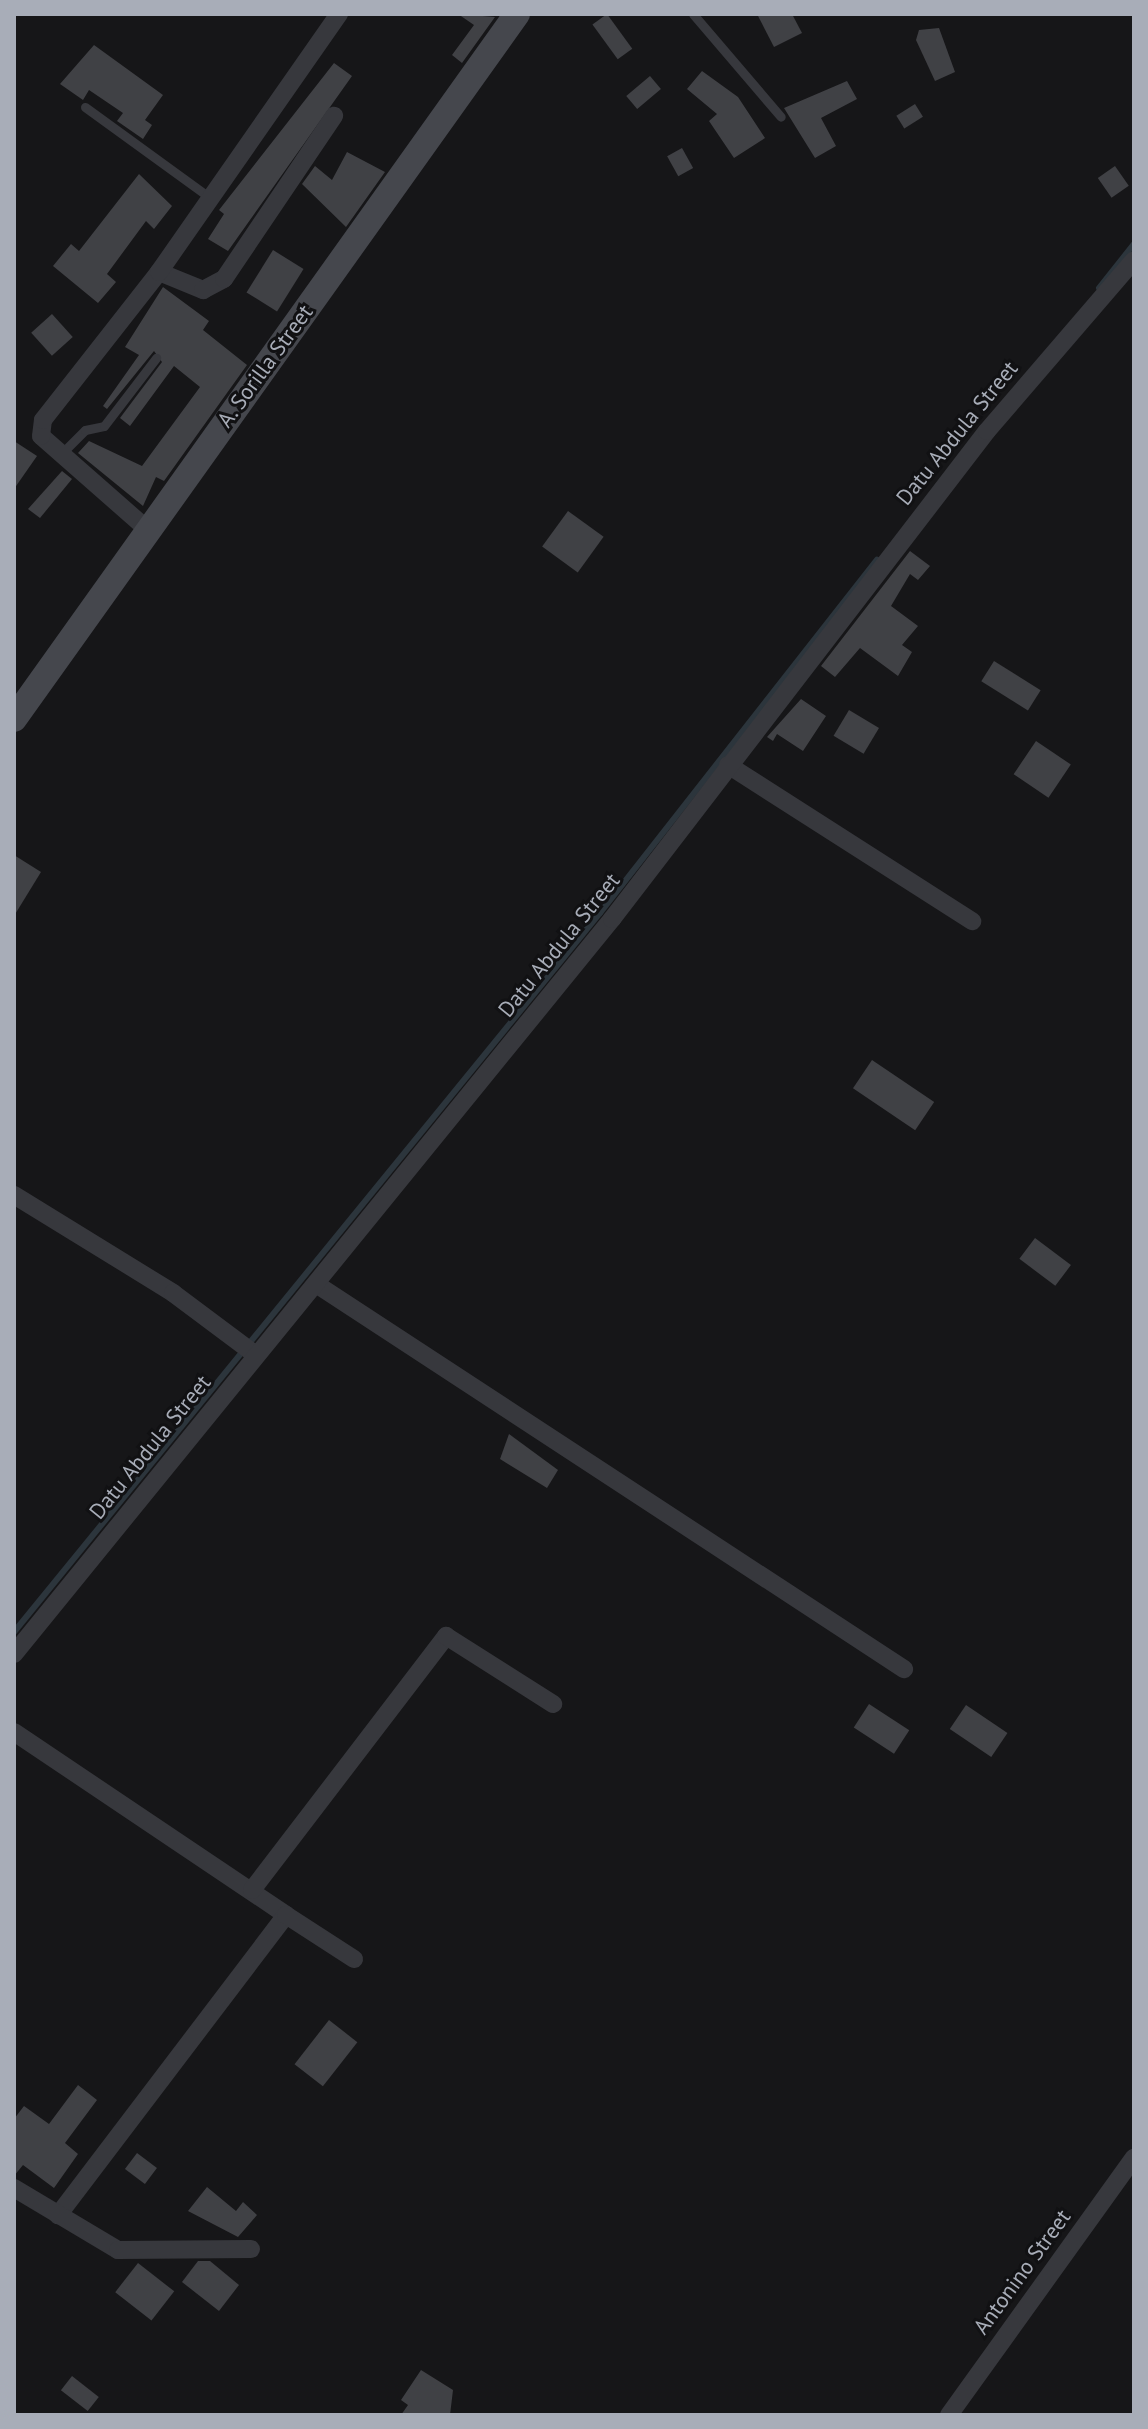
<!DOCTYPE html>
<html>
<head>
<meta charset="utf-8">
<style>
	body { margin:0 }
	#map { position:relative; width:1148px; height:2429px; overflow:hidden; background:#161618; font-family:"PT Sans",sans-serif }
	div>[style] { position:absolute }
	.stream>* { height:6px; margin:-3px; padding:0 3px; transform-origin:3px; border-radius:3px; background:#2c353c }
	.building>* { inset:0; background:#404145; transform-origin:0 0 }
	.lane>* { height:9px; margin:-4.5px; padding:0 4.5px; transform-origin:4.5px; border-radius:4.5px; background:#37383d }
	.street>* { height:18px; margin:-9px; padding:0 9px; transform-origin:9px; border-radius:9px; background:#37383d }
	.secondary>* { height:26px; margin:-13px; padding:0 13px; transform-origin:13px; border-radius:13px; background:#45474d }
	span { translate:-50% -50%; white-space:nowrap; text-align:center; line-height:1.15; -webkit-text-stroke:6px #111113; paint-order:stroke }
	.street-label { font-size:22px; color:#a8adb8 }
	.frame { position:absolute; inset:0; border:16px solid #a8adb8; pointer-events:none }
</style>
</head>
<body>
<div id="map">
	<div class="stream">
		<div style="left:1099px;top:288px;width:56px;rotate:-51.5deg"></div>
		<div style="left:14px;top:1632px;width:928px;rotate:-50.82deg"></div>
		<div style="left:600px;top:913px;width:449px;rotate:-51.9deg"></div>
	</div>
	<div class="building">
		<div style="clip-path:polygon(458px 14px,495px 17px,462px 63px,452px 55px,474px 25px)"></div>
		<div style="left:607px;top:14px;width:43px;height:18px;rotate:54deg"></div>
		<div style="clip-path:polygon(757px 14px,792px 14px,802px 33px,774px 47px)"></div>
		<div style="clip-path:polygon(939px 28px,955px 72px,935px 81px,916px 40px,919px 30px)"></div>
		<div style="clip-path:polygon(94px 45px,163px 95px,145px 120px,152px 125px,143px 139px,117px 121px,123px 113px,89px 90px,83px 100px,60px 84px)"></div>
		<div style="clip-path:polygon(334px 63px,352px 76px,228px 251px,208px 239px,224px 214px,219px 210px)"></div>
		<div style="clip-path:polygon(702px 71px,738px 97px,765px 138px,734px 158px,709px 121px,717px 114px,687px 89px)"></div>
		<div style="left:650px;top:76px;width:17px;height:31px;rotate:50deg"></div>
		<div style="clip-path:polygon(847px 81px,857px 99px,821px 118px,836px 146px,815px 158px,784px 108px)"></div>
		<div style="left:915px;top:104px;width:15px;height:22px;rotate:58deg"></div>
		<div style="left:682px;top:148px;width:23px;height:17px;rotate:61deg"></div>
		<div style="clip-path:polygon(347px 152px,385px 172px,346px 227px,302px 184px,315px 166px,332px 180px)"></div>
		<div style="left:1115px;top:166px;width:24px;height:21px;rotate:55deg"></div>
		<div style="clip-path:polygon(139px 174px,172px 206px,154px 229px,146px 221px,107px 274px,116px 282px,98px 303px,53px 266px,71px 244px,79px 251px)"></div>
		<div style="left:273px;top:250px;width:36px;height:50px;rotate:32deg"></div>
		<div style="clip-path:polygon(163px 287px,209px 321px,203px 330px,247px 365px,164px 481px,156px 477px,143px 506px,78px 453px,89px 441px,142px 466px,200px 387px,174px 366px,130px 426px,120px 418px,162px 362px,154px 351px,107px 409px,103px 406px,139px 355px,125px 347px)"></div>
		<div style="left:52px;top:314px;width:31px;height:28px;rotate:48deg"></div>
		<div style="clip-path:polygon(14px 441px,37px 456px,14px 489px)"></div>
		<div style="clip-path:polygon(62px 471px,72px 479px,40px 518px,28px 509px)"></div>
		<div style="left:568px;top:511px;width:44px;height:44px;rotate:36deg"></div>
		<div style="clip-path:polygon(910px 551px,930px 566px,918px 580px,910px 574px,891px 606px,918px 626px,902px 645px,912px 652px,898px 676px,860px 648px,835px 677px,821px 666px)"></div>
		<div style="left:994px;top:661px;width:55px;height:24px;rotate:32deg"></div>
		<div style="clip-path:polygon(801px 699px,826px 716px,803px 751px,777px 734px,773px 741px,767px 737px)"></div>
		<div style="left:849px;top:710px;width:35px;height:30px;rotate:31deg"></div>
		<div style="left:1036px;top:741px;width:42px;height:40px;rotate:34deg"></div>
		<div style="clip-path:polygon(14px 855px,41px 872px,14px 916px)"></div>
		<div style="left:872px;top:1060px;width:75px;height:34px;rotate:34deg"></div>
		<div style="left:1035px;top:1238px;width:45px;height:26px;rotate:37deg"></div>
		<div style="clip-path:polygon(509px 1434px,558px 1470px,547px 1488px,500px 1459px)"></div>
		<div style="left:869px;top:1704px;width:48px;height:28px;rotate:33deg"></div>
		<div style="left:966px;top:1705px;width:50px;height:29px;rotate:34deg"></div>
		<div style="left:329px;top:2020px;width:36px;height:56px;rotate:38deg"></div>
		<div style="clip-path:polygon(78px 2085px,97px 2100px,65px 2143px,78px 2154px,54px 2188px,23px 2165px,14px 2176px,14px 2119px,24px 2106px,49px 2124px)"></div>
		<div style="left:137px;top:2153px;width:25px;height:20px;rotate:37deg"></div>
		<div style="clip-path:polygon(207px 2187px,236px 2211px,243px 2202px,257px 2215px,238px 2237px,188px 2211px)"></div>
		<div style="clip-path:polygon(198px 2261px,210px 2261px,239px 2285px,219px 2311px,182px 2282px)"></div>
		<div style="left:138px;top:2263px;width:46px;height:37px;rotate:38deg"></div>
		<div style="clip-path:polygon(421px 2370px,453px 2390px,450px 2415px,401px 2415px,408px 2405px,401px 2400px)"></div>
		<div style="left:72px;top:2376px;width:34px;height:18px;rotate:38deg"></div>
	</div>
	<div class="lane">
		<div style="left:693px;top:14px;width:135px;rotate:49.5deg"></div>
		<div style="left:85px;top:107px;width:153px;rotate:36deg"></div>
		<div style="left:60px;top:455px;width:35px;rotate:-45deg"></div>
		<div style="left:85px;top:430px;width:19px;rotate:-12deg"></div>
		<div style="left:104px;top:426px;width:86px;rotate:-52.6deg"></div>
	</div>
	<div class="street">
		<div style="left:159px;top:272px;width:48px;rotate:22.2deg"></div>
		<div style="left:203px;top:290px;width:24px;rotate:-28deg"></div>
		<div style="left:224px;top:279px;width:197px;rotate:-56deg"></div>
		<div style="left:148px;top:530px;width:142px;rotate:-138.7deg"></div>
		<div style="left:41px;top:436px;width:16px;rotate:-83deg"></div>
		<div style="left:43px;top:420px;width:188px;rotate:-51.9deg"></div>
		<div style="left:159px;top:272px;width:315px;rotate:-55.1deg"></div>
		<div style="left:728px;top:765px;width:290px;rotate:32.6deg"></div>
		<div style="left:14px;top:1195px;width:187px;rotate:31.6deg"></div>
		<div style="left:173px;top:1293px;width:104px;rotate:36.8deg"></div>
		<div style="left:316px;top:1284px;width:703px;rotate:33.22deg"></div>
		<div style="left:14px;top:1654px;width:948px;rotate:-50.87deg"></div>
		<div style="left:612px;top:919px;width:615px;rotate:-52.46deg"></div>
		<div style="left:987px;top:431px;width:225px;rotate:-49.3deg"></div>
		<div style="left:14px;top:1732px;width:328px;rotate:33.9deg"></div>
		<div style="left:286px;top:1915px;width:377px;rotate:127.2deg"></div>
		<div style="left:252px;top:1890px;width:320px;rotate:-52.6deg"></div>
		<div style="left:446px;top:1636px;width:127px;rotate:32.4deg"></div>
		<div style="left:286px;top:1915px;width:81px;rotate:32.9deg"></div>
		<div style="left:14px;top:2188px;width:121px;rotate:30.8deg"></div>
		<div style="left:118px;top:2250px;width:133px;rotate:-0.4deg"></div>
		<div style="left:949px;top:2415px;width:317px;rotate:-54.3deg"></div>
	</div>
	<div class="secondary">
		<div style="left:14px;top:719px;width:866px;rotate:-54.49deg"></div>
	</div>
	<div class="street-label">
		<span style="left:265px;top:366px;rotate:-54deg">A. Sorilla Street</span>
		<span style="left:957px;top:433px;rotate:-51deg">Datu Abdula Street</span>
		<span style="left:559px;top:945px;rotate:-51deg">Datu Abdula Street</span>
		<span style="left:150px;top:1447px;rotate:-51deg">Datu Abdula Street</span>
		<span style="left:1022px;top:2272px;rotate:-54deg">Antonino Street</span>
	</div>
	<div class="frame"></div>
</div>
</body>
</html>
